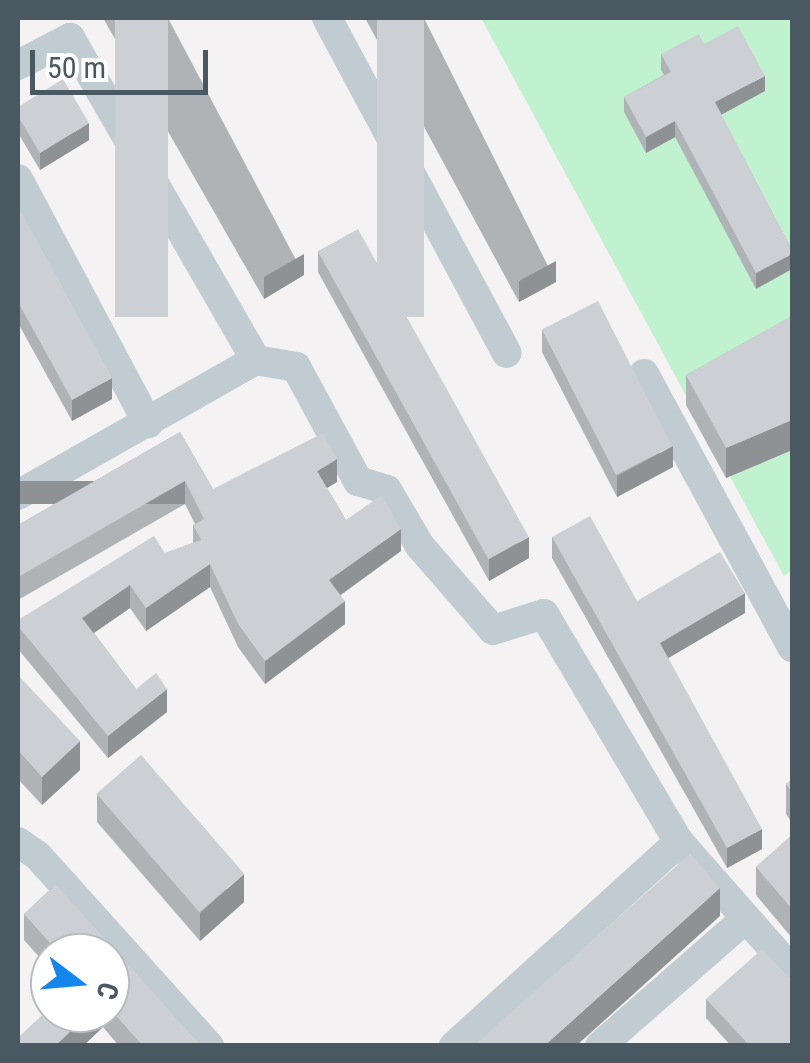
<!DOCTYPE html>
<html>
<head>
<meta charset="utf-8">
<style>
	body { margin:0 }
	#map { position:relative; width:810px; height:1063px; overflow:hidden; background:#f4f2f2; font-family:"Roboto Condensed",sans-serif }
	div>[style] { position:absolute }
	.green>* { inset:0; background:#c1f2cf }
	.minor>* { height:30px; margin:-15px; padding:0 15px; transform-origin:15px; border-radius:15px; background:#c0cbd2 }
	.wall>* { inset:0; background:#afb3b6 }
	.shaded-wall>* { inset:0; background:#8f9294; transform-origin:0 0 }
	.building>* { inset:0; background:#ccd0d4; transform-origin:0 0 }
	span { translate:-50% -50%; white-space:nowrap; text-align:center; line-height:1.15; -webkit-text-stroke:10px #fff; paint-order:stroke }
	.frame { position:absolute; inset:0; border:20px solid #495861; pointer-events:none }
	.north { position:absolute; left:30px; top:933px; width:100px; height:100px; box-sizing:border-box; background:#fff; border:2px solid #b6bcc0; border-radius:50%; rotate:106deg; font-size:28px; font-weight:700; line-height:40px; text-align:center; color:#495861 }
	.north::after { content:''; display:block; margin:auto; width:35px; height:45px; background:#1586ec; clip-path:polygon(50% 0,100% 100%,50% 72%,0 100%) }
	.scale { position:absolute; left:30px; top:50px; width:178px; height:45px; box-sizing:border-box; border:5px solid #495861; border-top:0; padding-left:12px; font-size:30px; line-height:35px; white-space:nowrap; color:#495861; -webkit-text-stroke:8px #fff; paint-order:stroke }
</style>
</head>
<body>
<div id="map">
	<div class="green">
		<div style="clip-path:polygon(481px 18px,792px 18px,792px 570px,784px 576px)"></div>
	</div>
	<div class="minor">
		<div style="left:327px;top:18px;width:380px;rotate:61.8deg"></div>
		<div style="left:18px;top:65px;width:59px;rotate:-27.4deg"></div>
		<div style="left:70px;top:38px;width:372px;rotate:60deg"></div>
		<div style="left:18px;top:179px;width:277px;rotate:62deg"></div>
		<div style="left:644px;top:374px;width:311px;rotate:61.5deg"></div>
		<div style="left:18px;top:495px;width:274px;rotate:-29.6deg"></div>
		<div style="left:256px;top:360px;width:41px;rotate:9.9deg"></div>
		<div style="left:296px;top:367px;width:130px;rotate:61.5deg"></div>
		<div style="left:358px;top:481px;width:30px;rotate:17deg"></div>
		<div style="left:387px;top:490px;width:65px;rotate:59.5deg"></div>
		<div style="left:420px;top:546px;width:111px;rotate:49deg"></div>
		<div style="left:493px;top:630px;width:53px;rotate:-17.4deg"></div>
		<div style="left:544px;top:614px;width:265px;rotate:59.4deg"></div>
		<div style="left:679px;top:842px;width:171px;rotate:48.6deg"></div>
		<div style="left:18px;top:842px;width:24px;rotate:35deg"></div>
		<div style="left:38px;top:856px;width:256px;rotate:48deg"></div>
		<div style="left:454px;top:1046px;width:304px;rotate:-42.2deg"></div>
		<div style="left:600px;top:1046px;width:194px;rotate:-41.2deg"></div>
	</div>
	<div class="wall">
		<div style="clip-path:polygon(103px 18px,168px 18px,304px 275px,264px 299px)"></div>
		<div style="clip-path:polygon(365px 18px,424px 18px,556px 282px,519px 302px)"></div>
		<div style="clip-path:polygon(704px 44px,765px 91px,721px 115px,792px 250px,756px 289px,675px 137px,646px 153px,624px 112px,624px 97px,664px 75px,661px 70px,661px 54px)"></div>
		<div style="clip-path:polygon(18px 107px,89px 140px,40px 170px,18px 133px)"></div>
		<div style="clip-path:polygon(18px 206px,112px 399px,72px 421px,18px 323px)"></div>
		<div style="clip-path:polygon(318px 251px,529px 558px,489px 581px,318px 272px)"></div>
		<div style="clip-path:polygon(792px 316px,792px 450px,726px 478px,686px 405px,686px 375px)"></div>
		<div style="clip-path:polygon(542px 330px,673px 467px,617px 497px,542px 352px)"></div>
		<div style="clip-path:polygon(180px 432px,213px 489px,337px 482px,327px 488px,346px 520px,401px 551px,341px 595px,345px 624px,265px 684px,238px 647px,210px 587px,146px 631px,130px 608px,94px 633px,136px 689px,167px 712px,108px 758px,18px 649px,18px 620px,165px 553px,193px 543px,193px 525px,195px 524px,185px 504px,18px 600px,18px 525px)"></div>
		<div style="clip-path:polygon(552px 537px,637px 601px,745px 613px,668px 658px,762px 849px,727px 868px,552px 558px)"></div>
		<div style="clip-path:polygon(18px 675px,80px 770px,42px 805px,18px 779px)"></div>
		<div style="clip-path:polygon(792px 779px,792px 823px,786px 814px,786px 784px)"></div>
		<div style="clip-path:polygon(97px 794px,244px 902px,200px 941px,97px 822px)"></div>
		<div style="clip-path:polygon(792px 835px,792px 938px,756px 895px,756px 867px)"></div>
		<div style="clip-path:polygon(56px 884px,202px 1046px,119px 1046px,103px 1027px,83px 1046px,18px 1046px,18px 1038px,50px 1008px,50px 1013px,110px 1013px,110px 953px,50px 953px,50px 969px,24px 940px,24px 914px)"></div>
		<div style="clip-path:polygon(706px 999px,792px 1046px,731px 1046px,706px 1018px)"></div>
	</div>
	<div class="shaded-wall">
		<div style="clip-path:polygon(765px 76px,765px 91px,715px 118px,715px 102px)"></div>
		<div style="clip-path:polygon(675px 121px,675px 137px,646px 153px,646px 137px)"></div>
		<div style="clip-path:polygon(89px 123px,89px 140px,40px 170px,40px 153px)"></div>
		<div style="clip-path:polygon(304px 254px,304px 275px,264px 299px,264px 277px)"></div>
		<div style="clip-path:polygon(792px 254px,792px 269px,756px 289px,756px 273px)"></div>
		<div style="clip-path:polygon(556px 261px,556px 282px,519px 302px,519px 281px)"></div>
		<div style="clip-path:polygon(112px 378px,112px 399px,72px 421px,72px 400px)"></div>
		<div style="clip-path:polygon(792px 420px,792px 450px,726px 478px,726px 448px)"></div>
		<div style="clip-path:polygon(673px 446px,673px 467px,617px 497px,617px 476px)"></div>
		<div style="clip-path:polygon(337px 459px,337px 482px,317px 494px,317px 471px)"></div>
		<div style="left:185px;top:481px;width:23px;height:193px;rotate:90deg"></div>
		<div style="clip-path:polygon(401px 529px,401px 551px,329px 603px,329px 580px)"></div>
		<div style="clip-path:polygon(529px 537px,529px 558px,489px 581px,489px 559px)"></div>
		<div style="clip-path:polygon(210px 564px,210px 587px,146px 631px,146px 608px)"></div>
		<div style="clip-path:polygon(130px 585px,130px 608px,82px 641px,82px 618px)"></div>
		<div style="clip-path:polygon(745px 593px,745px 613px,660px 663px,660px 643px)"></div>
		<div style="clip-path:polygon(345px 601px,345px 624px,265px 684px,265px 661px)"></div>
		<div style="clip-path:polygon(167px 689px,167px 712px,108px 758px,108px 736px)"></div>
		<div style="clip-path:polygon(80px 741px,80px 770px,42px 805px,42px 777px)"></div>
		<div style="clip-path:polygon(762px 829px,762px 849px,727px 868px,727px 848px)"></div>
		<div style="clip-path:polygon(244px 874px,244px 902px,200px 941px,200px 913px)"></div>
		<div style="clip-path:polygon(720px 888px,720px 916px,576px 1046px,544px 1046px)"></div>
		<div style="clip-path:polygon(90px 1013px,103px 1013px,103px 1027px,83px 1046px,55px 1046px)"></div>
	</div>
	<div class="building">
		<div style="left:115px;top:18px;width:53px;height:299px"></div>
		<div style="left:377px;top:18px;width:47px;height:299px"></div>
		<div style="clip-path:polygon(738px 26px,765px 76px,715px 102px,792px 250px,792px 254px,756px 273px,675px 121px,646px 137px,624px 97px,671px 72px,661px 54px,699px 34px,704px 44px)"></div>
		<div style="clip-path:polygon(63px 79px,89px 123px,40px 153px,18px 116px,18px 107px)"></div>
		<div style="clip-path:polygon(18px 206px,112px 378px,72px 400px,18px 302px)"></div>
		<div style="left:358px;top:229px;width:352px;height:46px;rotate:61deg"></div>
		<div style="left:598px;top:301px;width:163px;height:63px;rotate:63deg"></div>
		<div style="clip-path:polygon(792px 316px,792px 420px,726px 448px,686px 375px)"></div>
		<div style="clip-path:polygon(180px 432px,213px 489px,323px 433px,337px 459px,317px 471px,346px 520px,382px 495px,401px 529px,329px 580px,345px 601px,265px 661px,238px 624px,210px 564px,146px 608px,130px 585px,82px 618px,136px 689px,156px 673px,167px 689px,108px 736px,18px 626px,18px 620px,154px 536px,165px 553px,201px 540px,193px 525px,204px 519px,185px 481px,18px 577px,18px 525px)"></div>
		<div style="clip-path:polygon(590px 516px,637px 601px,720px 552px,745px 593px,660px 643px,762px 829px,727px 848px,552px 537px)"></div>
		<div style="clip-path:polygon(18px 675px,80px 741px,42px 777px,18px 750px)"></div>
		<div style="left:141px;top:755px;width:157px;height:59px;rotate:49deg"></div>
		<div style="clip-path:polygon(792px 779px,792px 792px,786px 784px)"></div>
		<div style="clip-path:polygon(792px 835px,792px 909px,756px 867px)"></div>
		<div style="clip-path:polygon(690px 854px,720px 888px,544px 1046px,473px 1046px)"></div>
		<div style="clip-path:polygon(56px 884px,202px 1046px,143px 1046px,110px 1009px,110px 953px,59px 953px,24px 914px)"></div>
		<div style="clip-path:polygon(762px 949px,792px 980px,792px 1046px,750px 1046px,706px 999px)"></div>
		<div style="clip-path:polygon(50px 1008px,50px 1013px,90px 1013px,55px 1046px,18px 1046px,18px 1038px)"></div>
	</div>
	<div class="frame"></div>
	<div class="north">С</div>
	<div class="scale">50 m</div>
</div>
</body>
</html>
